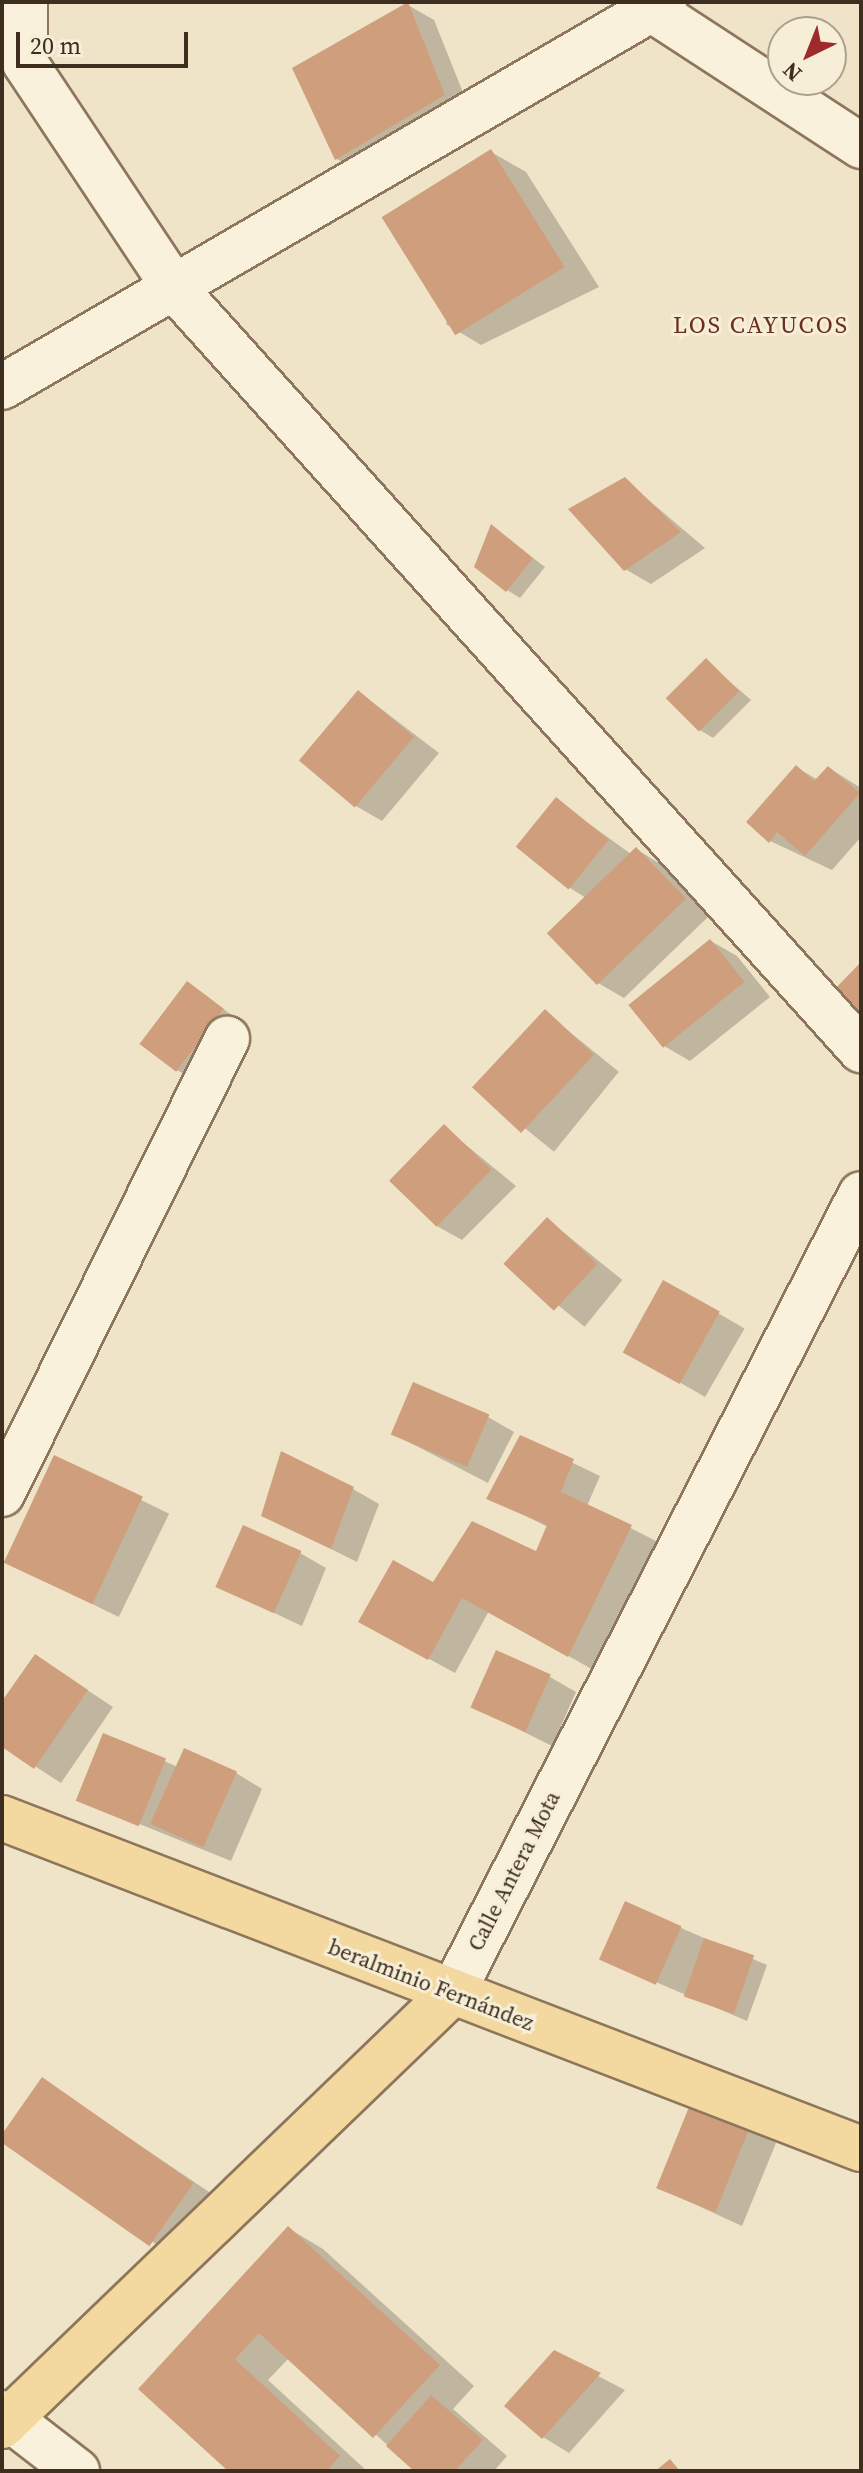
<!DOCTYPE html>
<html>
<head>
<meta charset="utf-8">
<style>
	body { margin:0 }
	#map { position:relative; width:863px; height:2473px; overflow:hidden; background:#f0e4c8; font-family:"Source Serif 4",serif }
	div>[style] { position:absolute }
	.shadow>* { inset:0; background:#0003; transform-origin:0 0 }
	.building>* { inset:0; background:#cf9f7d; transform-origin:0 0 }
	.roads { filter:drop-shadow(2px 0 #8d765c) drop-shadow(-2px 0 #8d765c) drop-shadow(0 2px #8d765c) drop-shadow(0 -2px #8d765c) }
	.minor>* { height:44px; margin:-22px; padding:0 22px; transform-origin:22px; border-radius:22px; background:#faf1dc }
	.major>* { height:44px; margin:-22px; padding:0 22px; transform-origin:22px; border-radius:22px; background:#f3d9a0 }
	span { translate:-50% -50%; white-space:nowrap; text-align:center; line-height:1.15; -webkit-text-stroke:6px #f7eed8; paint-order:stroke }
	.street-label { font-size:22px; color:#3d2e20 }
	.neighbourhood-label { font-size:24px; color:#6b2e1e; letter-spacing:2px }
	.frame { position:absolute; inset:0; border:4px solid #3d2e20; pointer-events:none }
	.north { position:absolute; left:767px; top:16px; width:80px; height:80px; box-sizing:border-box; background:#f7eed8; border:2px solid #ada18e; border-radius:50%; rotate:223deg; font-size:22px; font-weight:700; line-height:32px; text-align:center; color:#3d2e20 }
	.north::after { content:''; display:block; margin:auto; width:28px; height:36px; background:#9e2a2b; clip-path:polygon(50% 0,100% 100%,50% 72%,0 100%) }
	.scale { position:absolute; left:16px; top:32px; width:172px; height:36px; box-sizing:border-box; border:4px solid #3d2e20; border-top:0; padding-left:10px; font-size:24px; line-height:28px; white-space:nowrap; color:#3d2e20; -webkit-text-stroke:6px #f7eed8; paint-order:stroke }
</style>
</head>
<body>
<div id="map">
	<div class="shadow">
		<div style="clip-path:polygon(408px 5px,434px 20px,470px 110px,363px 174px,337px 159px)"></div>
		<div style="clip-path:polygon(491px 152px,526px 172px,599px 287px,481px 345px,446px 324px)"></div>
		<div style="clip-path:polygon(625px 480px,705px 548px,651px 584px,625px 569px)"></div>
		<div style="clip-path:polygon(492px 527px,545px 567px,520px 598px,507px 590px)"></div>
		<div style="clip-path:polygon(706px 661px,751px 700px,713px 738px,700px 730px)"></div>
		<div style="clip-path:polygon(359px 692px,439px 753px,382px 821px,356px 806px)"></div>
		<div style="clip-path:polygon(796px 767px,818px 780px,829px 768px,861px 788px,861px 837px,832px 870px,770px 841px)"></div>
		<div style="clip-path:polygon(556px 800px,631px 854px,636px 849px,662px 865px,710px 915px,624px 998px,598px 983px,586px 898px,570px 888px)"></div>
		<div style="clip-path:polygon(711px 941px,737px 956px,770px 997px,690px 1061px,664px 1046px,631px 1005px)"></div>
		<div style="clip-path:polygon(187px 983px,236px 1018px,191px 1078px,177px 1070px)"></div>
		<div style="left:545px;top:1012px;width:95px;height:103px;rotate:39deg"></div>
		<div style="clip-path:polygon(444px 1127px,516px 1186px,462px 1240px,435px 1225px)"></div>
		<div style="left:547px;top:1219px;width:97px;height:60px;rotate:39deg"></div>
		<div style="left:664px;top:1282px;width:93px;height:79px;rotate:30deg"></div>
		<div style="clip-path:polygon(488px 1417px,514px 1432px,488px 1483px,397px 1436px)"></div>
		<div style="clip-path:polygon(521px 1438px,600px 1476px,587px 1506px,658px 1542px,595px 1671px,489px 1611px,455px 1673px,387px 1636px,434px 1584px,537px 1554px,548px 1527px,489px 1498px)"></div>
		<div style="left:55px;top:1458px;width:127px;height:115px;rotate:26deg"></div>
		<div style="clip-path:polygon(353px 1489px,379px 1504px,357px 1562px,263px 1515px)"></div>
		<div style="clip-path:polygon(300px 1553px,326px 1568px,302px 1626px,219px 1587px)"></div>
		<div style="clip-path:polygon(36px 1656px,113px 1707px,61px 1783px,2px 1745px,2px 1705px)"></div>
		<div style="clip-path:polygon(550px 1677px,576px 1692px,552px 1746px,472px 1706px)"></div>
		<div style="clip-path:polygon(104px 1735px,178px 1767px,236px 1773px,262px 1789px,231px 1861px,80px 1800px)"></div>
		<div style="clip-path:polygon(681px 1928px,767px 1965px,747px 2021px,602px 1959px)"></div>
		<div style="left:43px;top:2080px;width:212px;height:73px;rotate:34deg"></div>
		<div style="clip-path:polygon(750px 2128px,776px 2143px,742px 2226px,659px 2188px)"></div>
		<div style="clip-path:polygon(288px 2228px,323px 2249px,474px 2386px,453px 2409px,507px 2456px,494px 2471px,417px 2471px,289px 2358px,268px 2380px,367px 2471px,231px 2471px,141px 2389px)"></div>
		<div style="clip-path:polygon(554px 2353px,625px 2390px,569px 2453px,543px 2437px)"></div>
	</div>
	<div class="building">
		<div style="clip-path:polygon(408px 2px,445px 95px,335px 160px,292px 68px)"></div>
		<div style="left:491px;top:149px;width:139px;height:129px;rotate:58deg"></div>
		<div style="clip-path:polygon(625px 477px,681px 532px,624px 571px,568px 509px)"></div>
		<div style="clip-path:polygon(491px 524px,533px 558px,506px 592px,474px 567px)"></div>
		<div style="left:706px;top:658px;width:47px;height:57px;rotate:45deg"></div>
		<div style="left:358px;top:690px;width:73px;height:92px;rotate:40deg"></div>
		<div style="clip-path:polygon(796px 765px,814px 781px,828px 766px,860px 793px,805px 856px,777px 832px,769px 843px,746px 822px)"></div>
		<div style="left:556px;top:797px;width:68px;height:64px;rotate:39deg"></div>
		<div style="left:636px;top:847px;width:72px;height:124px;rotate:46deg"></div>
		<div style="left:710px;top:939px;width:55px;height:105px;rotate:51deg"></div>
		<div style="clip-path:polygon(861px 962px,861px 1026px,829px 995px)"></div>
		<div style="left:187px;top:981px;width:46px;height:79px;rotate:37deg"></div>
		<div style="left:545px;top:1009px;width:67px;height:107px;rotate:43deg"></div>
		<div style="left:444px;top:1124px;width:66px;height:79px;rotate:44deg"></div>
		<div style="left:547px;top:1217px;width:69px;height:64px;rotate:43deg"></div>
		<div style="left:663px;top:1280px;width:65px;height:83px;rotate:29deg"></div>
		<div style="left:413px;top:1382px;width:83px;height:57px;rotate:23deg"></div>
		<div style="clip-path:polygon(520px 1435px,574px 1459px,561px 1492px,632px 1525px,568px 1657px,462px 1598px,428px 1660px,358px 1622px,393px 1560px,433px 1582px,472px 1521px,536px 1551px,547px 1525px,486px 1499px)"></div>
		<div style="clip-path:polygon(281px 1451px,354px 1487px,331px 1549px,261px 1516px)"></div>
		<div style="left:54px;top:1455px;width:98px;height:119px;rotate:25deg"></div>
		<div style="left:243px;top:1525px;width:64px;height:68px;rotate:24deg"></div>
		<div style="left:496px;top:1650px;width:60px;height:63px;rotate:24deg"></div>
		<div style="clip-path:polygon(35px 1654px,88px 1690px,34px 1769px,2px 1747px,2px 1701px)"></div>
		<div style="left:103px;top:1733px;width:68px;height:73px;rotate:22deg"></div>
		<div style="left:184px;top:1748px;width:58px;height:83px;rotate:24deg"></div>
		<div style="left:625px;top:1901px;width:62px;height:64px;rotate:24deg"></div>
		<div style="left:704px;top:1938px;width:53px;height:62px;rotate:19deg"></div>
		<div style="left:42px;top:2077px;width:185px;height:77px;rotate:35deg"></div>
		<div style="left:691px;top:2102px;width:64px;height:93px;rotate:22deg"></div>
		<div style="clip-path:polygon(288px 2226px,440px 2365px,373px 2438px,259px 2333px,235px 2359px,340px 2456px,327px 2471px,228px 2471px,138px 2389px)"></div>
		<div style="clip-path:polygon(554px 2350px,601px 2373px,542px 2439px,504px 2406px)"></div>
		<div style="clip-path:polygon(431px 2395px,483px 2440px,455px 2471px,414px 2471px,386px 2446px)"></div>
		<div style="clip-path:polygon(670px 2459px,680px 2471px,655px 2471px)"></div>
	</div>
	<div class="roads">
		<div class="minor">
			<div style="left:25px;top:2px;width:61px;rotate:90deg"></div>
			<div style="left:25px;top:63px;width:271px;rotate:56.4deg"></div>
			<div style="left:175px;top:289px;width:1025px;rotate:47.97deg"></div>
			<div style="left:651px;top:9px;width:251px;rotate:33.1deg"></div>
			<div style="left:2px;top:387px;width:766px;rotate:-30.18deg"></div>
			<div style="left:2px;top:1494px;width:508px;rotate:-63.69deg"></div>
			<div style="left:453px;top:1992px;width:896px;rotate:-62.92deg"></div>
			<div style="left:2px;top:2413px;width:95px;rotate:37.7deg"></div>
		</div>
		<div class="major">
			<div style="left:2px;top:1818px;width:921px;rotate:21.07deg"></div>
			<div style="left:2px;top:2426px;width:626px;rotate:-43.9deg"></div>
		</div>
	</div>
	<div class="street-label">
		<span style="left:514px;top:1871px;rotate:-63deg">Calle Antera Mota</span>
		<span style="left:431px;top:1985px;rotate:21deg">beralminio Fernández</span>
	</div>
	<div class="neighbourhood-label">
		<span style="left:761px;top:325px">LOS CAYUCOS</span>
	</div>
	<div class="frame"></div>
	<div class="north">N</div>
	<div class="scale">20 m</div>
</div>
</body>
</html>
